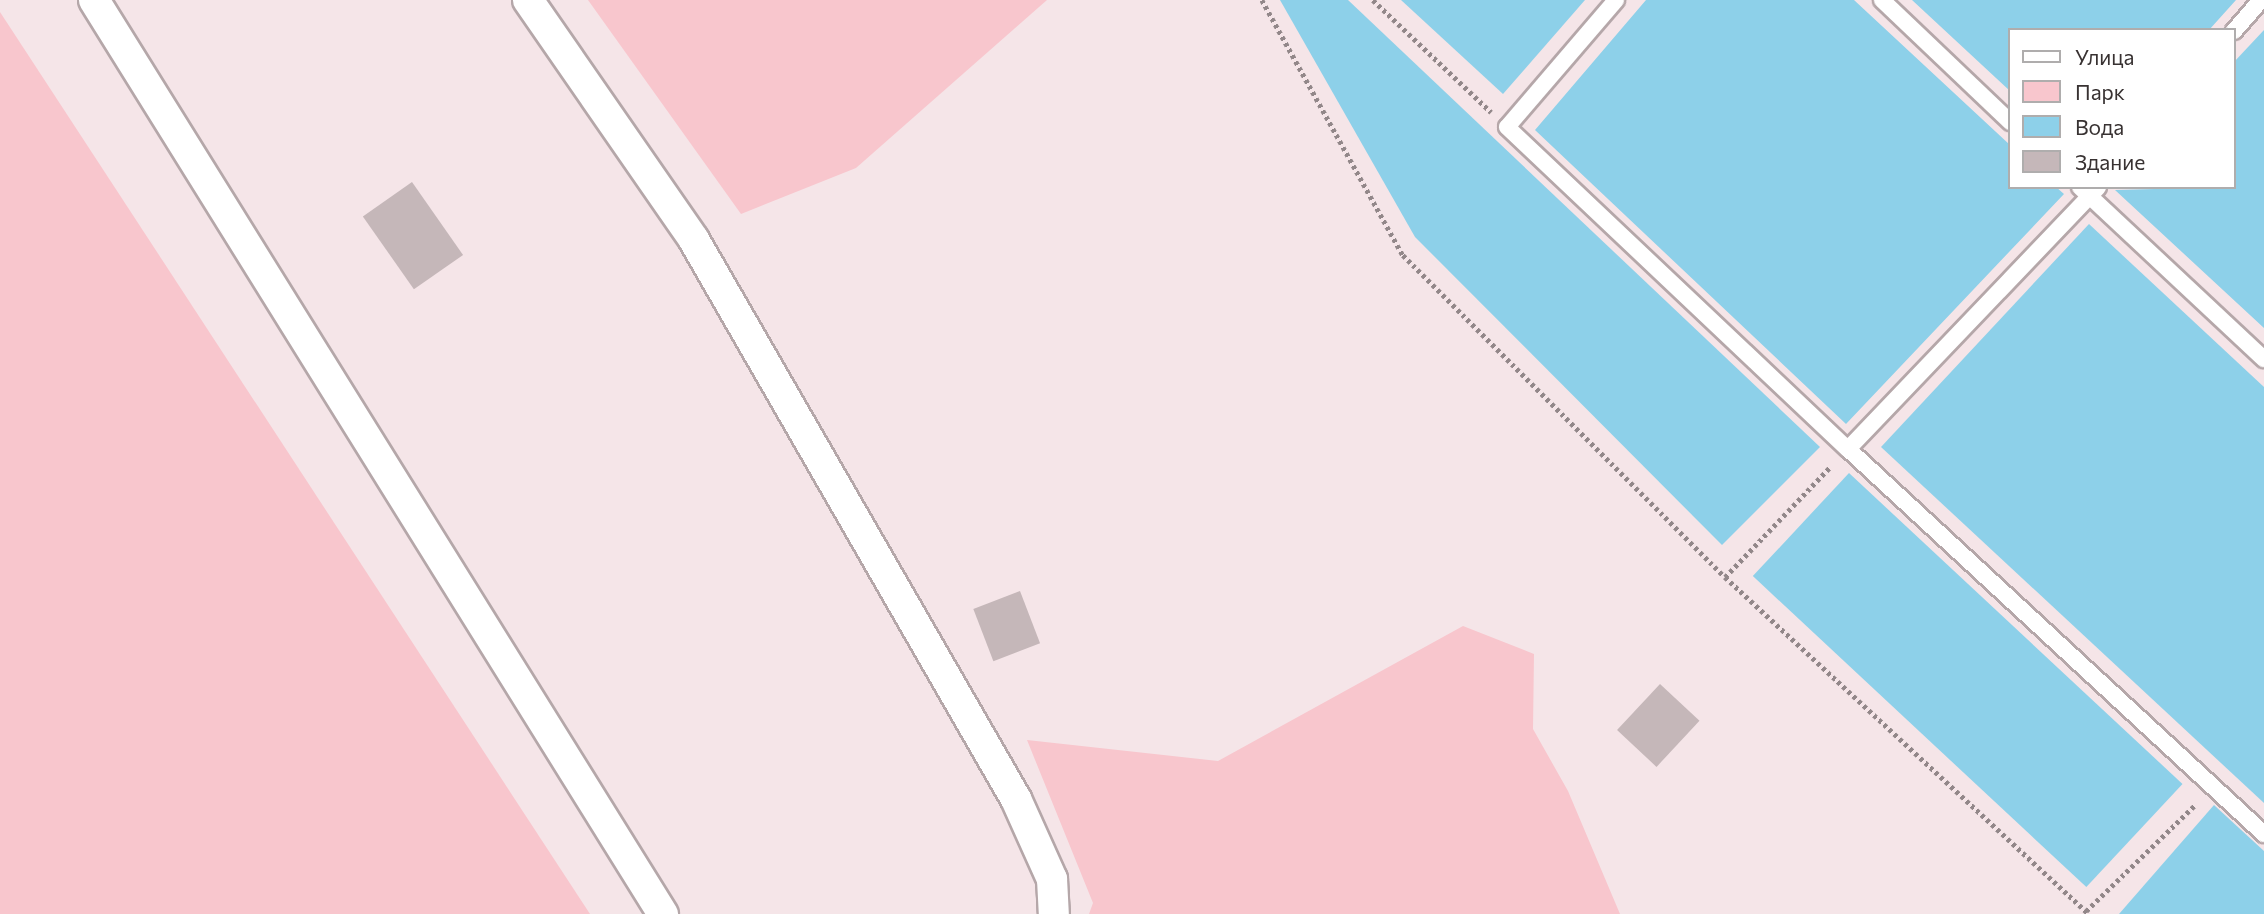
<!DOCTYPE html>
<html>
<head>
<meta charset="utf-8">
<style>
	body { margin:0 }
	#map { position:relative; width:2264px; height:914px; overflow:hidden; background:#f5e5e8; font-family:Commissioner,sans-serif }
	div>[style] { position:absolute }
	.green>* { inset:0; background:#f8c6cd }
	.water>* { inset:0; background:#8dd0e9; transform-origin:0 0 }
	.building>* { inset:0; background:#c5b7b9; transform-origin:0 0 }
	.path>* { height:4.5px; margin-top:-2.25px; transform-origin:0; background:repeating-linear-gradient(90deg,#928789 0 3.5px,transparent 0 7px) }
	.roads { filter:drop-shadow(2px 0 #b5a7a9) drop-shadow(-2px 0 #b5a7a9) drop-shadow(0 2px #b5a7a9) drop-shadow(0 -2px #b5a7a9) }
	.service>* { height:16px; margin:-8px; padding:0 8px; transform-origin:8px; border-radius:8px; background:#fff }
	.minor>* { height:30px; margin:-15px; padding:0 15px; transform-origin:15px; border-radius:15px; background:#fff }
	span { translate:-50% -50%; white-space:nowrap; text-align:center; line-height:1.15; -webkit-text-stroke:5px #fff; paint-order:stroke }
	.legend { position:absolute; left:2008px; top:28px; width:228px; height:161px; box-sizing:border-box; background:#fff; border:2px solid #afadad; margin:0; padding:9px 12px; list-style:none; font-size:21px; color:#383232 }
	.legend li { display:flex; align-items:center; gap:14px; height:35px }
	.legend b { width:35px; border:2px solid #afadad }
</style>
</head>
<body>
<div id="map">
	<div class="green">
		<div style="clip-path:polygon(588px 0,1047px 0,856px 168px,741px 214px)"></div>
		<div style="clip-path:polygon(0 12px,590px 914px,0 914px)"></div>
		<div style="clip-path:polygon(1463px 626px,1534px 654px,1533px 729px,1568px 791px,1620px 914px,1089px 914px,1093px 903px,1027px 740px,1218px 761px)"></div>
	</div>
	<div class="water">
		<div style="clip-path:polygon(1280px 0,1348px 0,1820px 447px,1722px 545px,1415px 237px)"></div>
		<div style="clip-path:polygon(1401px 0,1585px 0,1503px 94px)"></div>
		<div style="clip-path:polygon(1646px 0,1854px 0,2010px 145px,2010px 187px,2056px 187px,2064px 194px,1846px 424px,1535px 130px)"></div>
		<div style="clip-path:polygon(1912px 0,2236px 0,2209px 30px,2010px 30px,2010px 91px)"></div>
		<div style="clip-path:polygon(2264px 30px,2264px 328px,2115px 190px,2234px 187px,2234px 62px)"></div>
		<div style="clip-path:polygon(2089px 224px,2264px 387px,2264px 803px,1881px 447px)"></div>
		<div style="left:1849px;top:473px;width:456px;height:141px;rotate:43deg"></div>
		<div style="clip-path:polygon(2214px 805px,2264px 851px,2264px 914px,2119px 914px)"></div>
	</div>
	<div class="building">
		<div style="left:412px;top:182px;width:89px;height:60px;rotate:55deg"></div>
		<div style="left:1020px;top:591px;width:56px;height:50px;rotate:69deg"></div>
		<div style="left:1660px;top:684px;width:54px;height:63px;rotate:43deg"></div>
	</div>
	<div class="path">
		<div style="left:1262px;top:0;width:291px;rotate:61.1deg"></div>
		<div style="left:1403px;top:255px;width:455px;rotate:45deg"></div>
		<div style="left:1725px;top:577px;width:496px;rotate:42.8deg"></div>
		<div style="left:1373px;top:0;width:163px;rotate:43.5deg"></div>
		<div style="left:1725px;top:577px;width:153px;rotate:-46.3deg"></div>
		<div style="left:2086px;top:911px;width:153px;rotate:-44.2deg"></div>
	</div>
	<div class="roads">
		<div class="service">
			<div style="left:1616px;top:0;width:167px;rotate:130.6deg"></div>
			<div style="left:1507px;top:127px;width:469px;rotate:43.4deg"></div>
			<div style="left:1848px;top:449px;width:362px;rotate:-46.3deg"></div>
			<div style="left:1882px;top:0;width:177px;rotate:43.6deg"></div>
			<div style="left:2234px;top:31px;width:41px;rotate:-48.9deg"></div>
			<div style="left:2080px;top:187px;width:252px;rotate:43.1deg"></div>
			<div style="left:1848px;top:449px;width:567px;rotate:42.78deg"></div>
		</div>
		<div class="minor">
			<div style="left:94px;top:0;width:1077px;rotate:58.1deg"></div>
			<div style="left:528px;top:0;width:292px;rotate:55.3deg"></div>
			<div style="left:694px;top:240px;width:645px;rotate:60.06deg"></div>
			<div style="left:1016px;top:799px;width:88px;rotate:65.8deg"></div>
			<div style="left:1052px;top:879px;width:35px;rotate:87deg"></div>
		</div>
	</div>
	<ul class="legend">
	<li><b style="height:9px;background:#fff"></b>Улица</li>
	<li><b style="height:19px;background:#f8c6cd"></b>Парк</li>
	<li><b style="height:19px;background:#8dd0e9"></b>Вода</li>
	<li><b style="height:19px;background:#c5b7b9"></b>Здание</li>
	</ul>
</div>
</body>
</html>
